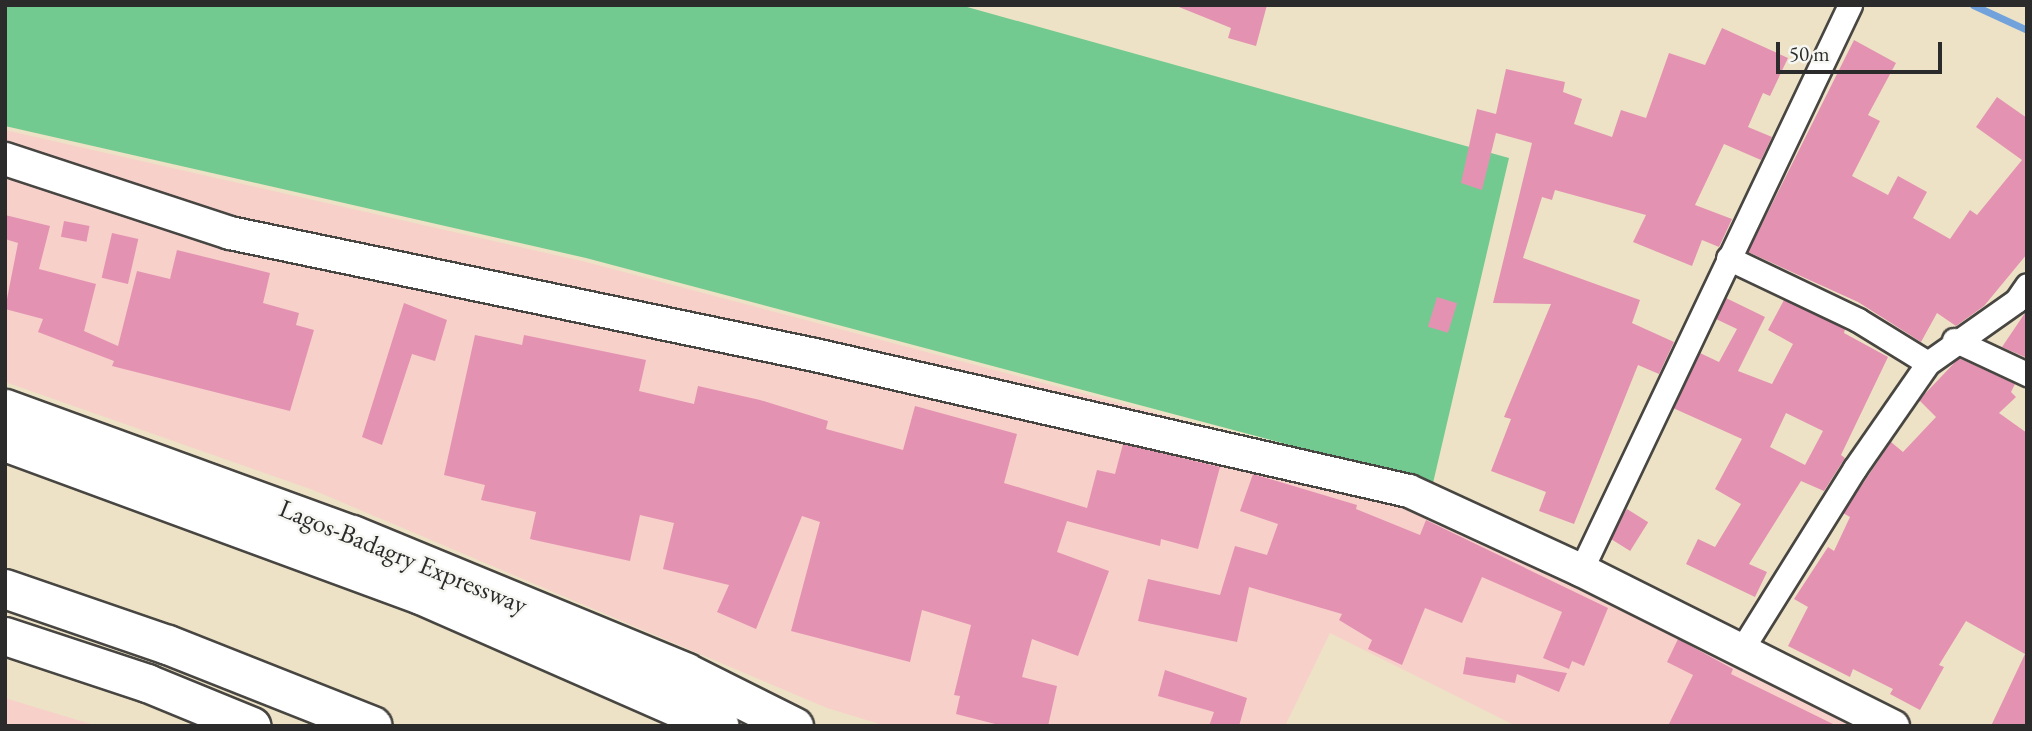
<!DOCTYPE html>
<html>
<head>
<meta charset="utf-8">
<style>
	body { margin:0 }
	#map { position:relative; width:2032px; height:731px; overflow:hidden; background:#ede2c5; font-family:"EB Garamond",serif }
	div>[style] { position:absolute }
	.built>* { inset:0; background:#f7d0ca }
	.green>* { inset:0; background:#73ca90 }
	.stream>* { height:7px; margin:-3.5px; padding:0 3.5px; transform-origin:3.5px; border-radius:3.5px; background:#72a2dc }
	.building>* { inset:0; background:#e492b2; transform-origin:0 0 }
	.roads { filter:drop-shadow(2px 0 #484642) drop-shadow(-2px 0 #484642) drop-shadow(0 2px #484642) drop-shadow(0 -2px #484642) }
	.minor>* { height:23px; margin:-11.5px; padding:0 11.5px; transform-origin:11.5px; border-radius:11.5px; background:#fff }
	.secondary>* { height:32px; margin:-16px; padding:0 16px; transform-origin:16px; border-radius:16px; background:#fff }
	.primary>* { height:37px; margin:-18.5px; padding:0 18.5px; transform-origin:18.5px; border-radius:18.5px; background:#fff }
	.motorway>* { height:38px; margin:-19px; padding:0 19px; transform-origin:19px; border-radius:19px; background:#fff }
	span { translate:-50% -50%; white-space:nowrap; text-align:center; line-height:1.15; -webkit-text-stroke:5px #f6f6f2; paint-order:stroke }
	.street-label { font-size:26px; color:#2b2b2b }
	.frame { position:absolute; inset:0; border:7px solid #2b2b2b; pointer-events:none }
	.scale { position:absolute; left:1776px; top:42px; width:166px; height:32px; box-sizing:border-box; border:4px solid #2b2b2b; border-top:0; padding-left:9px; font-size:21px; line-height:24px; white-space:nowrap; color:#2b2b2b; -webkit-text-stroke:5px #f6f6f2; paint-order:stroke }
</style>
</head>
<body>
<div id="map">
	<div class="built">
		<div style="clip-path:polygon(5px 130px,586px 262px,1433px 486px,1905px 726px,1516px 726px,1330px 633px,1285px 726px,886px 726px,827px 708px,313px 490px,5px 382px)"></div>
		<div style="clip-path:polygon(5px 698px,97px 726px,5px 726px)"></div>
	</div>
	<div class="green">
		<div style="clip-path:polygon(5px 5px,960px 5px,1509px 158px,1433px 483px,586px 258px,5px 126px)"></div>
	</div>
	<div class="stream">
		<div style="left:1973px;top:5px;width:60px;rotate:24.8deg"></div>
	</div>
	<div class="building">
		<div style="clip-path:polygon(1174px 5px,1267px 5px,1256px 46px,1228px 38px,1231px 28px)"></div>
		<div style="clip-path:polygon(1722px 28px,1788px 58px,1770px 96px,1763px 93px,1748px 127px,1772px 137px,1761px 160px,1724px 144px,1695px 205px,1732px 219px,1719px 247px,1702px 240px,1692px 266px,1633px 242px,1646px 215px,1555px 190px,1552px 200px,1542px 197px,1523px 258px,1640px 300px,1632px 323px,1674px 342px,1659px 374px,1638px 365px,1574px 524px,1539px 511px,1546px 492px,1491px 471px,1511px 419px,1504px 417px,1551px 304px,1493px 303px,1532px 143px,1496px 133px,1482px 190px,1461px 183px,1477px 109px,1496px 114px,1506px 69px,1565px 82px,1563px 92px,1582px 99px,1574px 124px,1612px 137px,1621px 110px,1646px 118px,1669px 53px,1705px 65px)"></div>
		<div style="clip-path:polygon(1854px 40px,1896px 63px,1868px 115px,1880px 121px,1852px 176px,1888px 195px,1898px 176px,1927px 192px,1913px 218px,1950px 239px,1970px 210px,1977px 215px,2022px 160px,1976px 127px,1997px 97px,2027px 118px,2027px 254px,1984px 306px,1956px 326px,1937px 313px,1921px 342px,1858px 302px,1748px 252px)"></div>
		<div style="clip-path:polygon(5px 215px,50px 226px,39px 269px,96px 284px,84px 331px,118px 346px,137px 271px,170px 279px,177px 250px,270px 273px,263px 303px,299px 313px,296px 325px,314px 330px,290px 411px,112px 366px,114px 361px,38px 332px,43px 319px,5px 309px,18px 243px,5px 239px)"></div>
		<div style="left:64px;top:221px;width:26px;height:16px;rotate:11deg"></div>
		<div style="left:112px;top:233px;width:27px;height:46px;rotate:13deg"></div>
		<div style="left:1437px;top:297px;width:21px;height:31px;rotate:17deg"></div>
		<div style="clip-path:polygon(evenodd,1726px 298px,1765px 317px,1738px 371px,1772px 384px,1793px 344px,1768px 330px,1784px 300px,1845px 329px,1844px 333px,1888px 357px,1841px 455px,1845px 458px,1824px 491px,1801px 481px,1749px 564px,1767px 572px,1755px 597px,1686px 564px,1698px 539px,1715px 547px,1741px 504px,1715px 489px,1742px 439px,1673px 408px,1700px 353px,1719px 362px,1737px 329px,1716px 319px,1726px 298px,1786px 413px,1823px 431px,1805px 465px,1770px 447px,1786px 413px)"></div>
		<div style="clip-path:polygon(404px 303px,447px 320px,435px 361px,412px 354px,382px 445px,362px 437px)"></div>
		<div style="clip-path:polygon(2027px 310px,2027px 358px,2002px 347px)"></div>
		<div style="clip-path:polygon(475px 335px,522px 345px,524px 335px,646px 360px,639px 391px,694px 404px,698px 386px,760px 400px,828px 421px,826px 429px,903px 450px,915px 406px,1017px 434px,1004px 483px,1087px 508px,1097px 470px,1115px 474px,1123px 444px,1220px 467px,1198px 549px,1161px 539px,1160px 546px,1067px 521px,1057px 552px,1109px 571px,1078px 656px,1032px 639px,1022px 677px,1057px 686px,1048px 726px,1003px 726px,956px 714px,960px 696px,954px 695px,971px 625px,922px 610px,910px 662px,791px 631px,820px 522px,802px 516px,756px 629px,717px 612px,729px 585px,663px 569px,674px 523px,640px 515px,630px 561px,530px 539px,536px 512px,481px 500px,485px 485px,444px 475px)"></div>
		<div style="clip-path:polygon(1959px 358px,2015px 384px,2011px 392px,2016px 397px,1999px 413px,2027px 433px,2027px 726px,1991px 726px,2025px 654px,1966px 621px,1939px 665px,1944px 667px,1920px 710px,1890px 694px,1893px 689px,1853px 669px,1850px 677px,1788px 646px,1808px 607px,1794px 599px,1828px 547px,1834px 551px,1850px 517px,1843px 513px,1891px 442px,1903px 452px,1936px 417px,1919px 400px)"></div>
		<div style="clip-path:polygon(1253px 474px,1357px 505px,1356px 509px,1420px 535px,1426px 520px,1608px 608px,1584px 666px,1572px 661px,1569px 669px,1543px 658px,1562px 612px,1482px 577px,1462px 623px,1425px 608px,1402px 665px,1368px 649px,1372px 640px,1339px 620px,1342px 614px,1249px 587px,1237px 642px,1138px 621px,1148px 579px,1220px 595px,1235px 546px,1267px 555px,1278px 524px,1240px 511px)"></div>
		<div style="left:1627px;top:509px;width:25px;height:34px;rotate:32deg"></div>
		<div style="clip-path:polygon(1678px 639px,1733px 669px,1731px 674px,1837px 726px,1668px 726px,1693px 675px,1667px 662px)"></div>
		<div style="clip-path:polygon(1466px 657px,1510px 664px,1567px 673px,1559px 692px,1517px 674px,1515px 683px,1463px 674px)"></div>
		<div style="clip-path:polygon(1165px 670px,1247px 698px,1239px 726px,1209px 726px,1214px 712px,1158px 696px)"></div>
	</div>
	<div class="roads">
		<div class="minor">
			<div style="left:1728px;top:258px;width:144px;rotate:25.5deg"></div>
			<div style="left:1858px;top:320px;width:82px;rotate:31.6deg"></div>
			<div style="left:1954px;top:340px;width:81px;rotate:25deg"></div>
			<div style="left:1581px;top:570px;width:626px;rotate:-64.54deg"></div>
			<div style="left:1740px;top:652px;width:217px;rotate:-58deg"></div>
			<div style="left:1855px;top:468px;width:128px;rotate:-55.2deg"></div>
			<div style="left:1928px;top:363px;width:108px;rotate:-35.2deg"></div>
			<div style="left:2016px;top:301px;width:19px;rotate:-55deg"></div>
		</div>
		<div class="secondary">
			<div style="left:5px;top:159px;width:237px;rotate:18.2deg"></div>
			<div style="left:230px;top:233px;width:598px;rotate:11.78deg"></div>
			<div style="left:815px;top:355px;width:609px;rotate:12.9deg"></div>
			<div style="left:1409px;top:491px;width:189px;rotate:24.7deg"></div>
			<div style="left:1581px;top:570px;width:349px;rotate:26.6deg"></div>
		</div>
		<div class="primary">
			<div style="left:5px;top:408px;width:369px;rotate:20deg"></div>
			<div style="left:352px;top:534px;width:361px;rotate:22.4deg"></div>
			<div style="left:686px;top:672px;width:121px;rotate:26.6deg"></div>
			<div style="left:5px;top:636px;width:150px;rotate:18.3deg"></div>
			<div style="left:147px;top:683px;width:113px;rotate:22.3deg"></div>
		</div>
		<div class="motorway">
			<div style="left:5px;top:442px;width:443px;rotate:20.2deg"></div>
			<div style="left:421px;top:595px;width:326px;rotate:23.7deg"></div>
			<div style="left:5px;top:589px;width:172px;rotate:19deg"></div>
			<div style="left:168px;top:645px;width:220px;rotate:21.6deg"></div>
		</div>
	</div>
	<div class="street-label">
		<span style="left:403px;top:557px;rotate:22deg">Lagos-Badagry Expressway</span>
	</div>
	<div class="frame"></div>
	<div class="scale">50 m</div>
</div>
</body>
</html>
